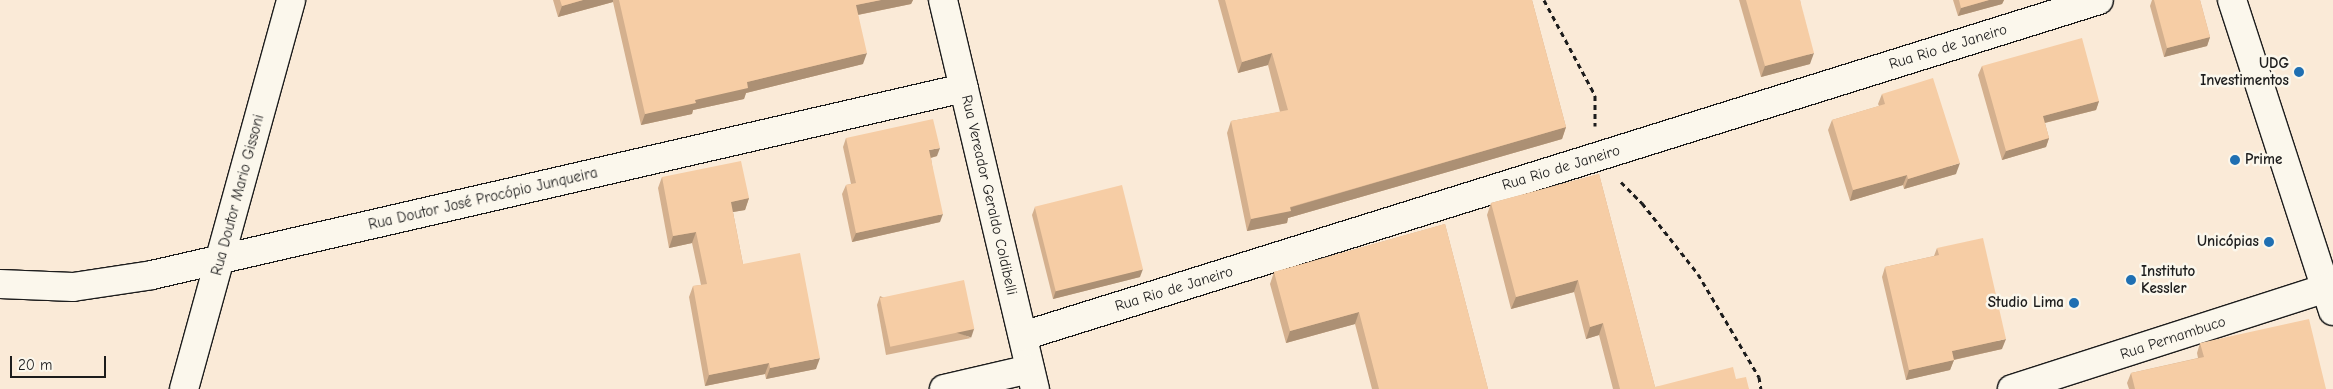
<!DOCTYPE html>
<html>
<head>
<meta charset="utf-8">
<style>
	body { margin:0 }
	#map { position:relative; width:2333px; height:389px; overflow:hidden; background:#faead7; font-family:"Comic Neue",sans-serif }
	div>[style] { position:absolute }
	.path>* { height:3px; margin-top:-1.5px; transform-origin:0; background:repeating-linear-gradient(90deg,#1c1c1c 0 5px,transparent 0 9px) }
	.roads { filter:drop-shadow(1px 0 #1c1c1c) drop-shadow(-1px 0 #1c1c1c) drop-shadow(0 1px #1c1c1c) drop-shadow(0 -1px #1c1c1c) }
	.minor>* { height:28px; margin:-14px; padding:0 14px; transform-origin:14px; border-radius:14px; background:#fbf7ec }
	.wall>* { inset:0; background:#d4b08e }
	.shaded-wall>* { inset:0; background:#ac9074; transform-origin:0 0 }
	.building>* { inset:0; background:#f6cda5; transform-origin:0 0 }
	.dots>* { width:14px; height:14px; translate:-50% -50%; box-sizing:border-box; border:2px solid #fbf7ec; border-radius:50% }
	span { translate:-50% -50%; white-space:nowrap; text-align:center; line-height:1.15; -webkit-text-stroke:5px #fbf7ec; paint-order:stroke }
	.street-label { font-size:15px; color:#1c1c1c }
	.poi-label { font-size:15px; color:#1c1c1c; font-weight:700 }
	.right { translate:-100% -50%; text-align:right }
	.left { translate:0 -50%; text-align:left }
	.scale { position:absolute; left:10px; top:356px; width:96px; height:22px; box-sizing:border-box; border:2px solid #1c1c1c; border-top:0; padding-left:6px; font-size:15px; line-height:18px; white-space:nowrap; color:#1c1c1c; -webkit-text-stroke:4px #fbf7ec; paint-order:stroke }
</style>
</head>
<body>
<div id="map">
	<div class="path">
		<div style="left:1544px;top:0;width:108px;rotate:61.8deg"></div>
		<div style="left:1595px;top:95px;width:31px;rotate:90deg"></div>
		<div style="left:1621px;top:182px;width:30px;rotate:45deg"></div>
		<div style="left:1642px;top:203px;width:90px;rotate:51.7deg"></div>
		<div style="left:1698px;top:274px;width:120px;rotate:59.4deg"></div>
		<div style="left:1759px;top:377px;width:12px;rotate:81deg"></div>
	</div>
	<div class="roads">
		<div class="minor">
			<div style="left:943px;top:0;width:400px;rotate:76.7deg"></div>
			<div style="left:2232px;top:0;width:327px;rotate:72deg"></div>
			<div style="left:0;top:284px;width:73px;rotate:2.4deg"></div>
			<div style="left:73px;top:287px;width:80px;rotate:-8.6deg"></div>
			<div style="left:152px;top:275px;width:833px;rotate:-12.97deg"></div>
			<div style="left:1023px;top:336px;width:1127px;rotate:-17.34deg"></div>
			<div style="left:184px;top:389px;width:403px;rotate:-74.6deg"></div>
			<div style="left:944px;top:389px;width:88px;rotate:-13.1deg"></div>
			<div style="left:2012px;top:389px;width:337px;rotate:-17.8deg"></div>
		</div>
	</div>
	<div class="wall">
		<div style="clip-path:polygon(553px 0,913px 0,911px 4px,858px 15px,863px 64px,746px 93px,744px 99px,693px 110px,692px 114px,641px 125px,613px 2px,558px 17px)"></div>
		<div style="clip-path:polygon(1218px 0,1532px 0,1566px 127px,1562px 139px,1288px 218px,1287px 223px,1247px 231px,1227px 133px,1231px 121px,1280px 112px,1268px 65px,1238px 73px)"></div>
		<div style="clip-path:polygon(1739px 0,1800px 0,1810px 64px,1761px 77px)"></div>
		<div style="clip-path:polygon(1953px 0,2004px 0,2002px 4px,1958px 16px)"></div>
		<div style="clip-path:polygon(2152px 0,2200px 0,2210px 37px,2207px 46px,2164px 57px,2150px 6px)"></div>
		<div style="clip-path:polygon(1982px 66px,2099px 101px,2096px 110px,2045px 123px,2049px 138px,2046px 147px,2002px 160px,1978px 75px)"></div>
		<div style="clip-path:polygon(1882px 94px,1956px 174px,1904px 189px,1903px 185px,1850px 201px,1828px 130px,1832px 120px,1879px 106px,1878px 104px)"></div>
		<div style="clip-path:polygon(846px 138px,937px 156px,931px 158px,940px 222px,852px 242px,842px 194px,846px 185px,851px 184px,843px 147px)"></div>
		<div style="clip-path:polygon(1599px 174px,1655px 387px,1736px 379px,1749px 389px,1613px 389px,1599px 335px,1586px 339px,1574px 292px,1511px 309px,1487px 215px,1491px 203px)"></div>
		<div style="clip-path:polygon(662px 177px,749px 198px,745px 210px,733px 212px,743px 264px,816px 369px,766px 379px,765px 374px,705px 386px,689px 297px,693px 286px,701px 285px,692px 243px,669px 248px,658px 188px)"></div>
		<div style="clip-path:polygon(1035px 207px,1140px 277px,1053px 299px,1032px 215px)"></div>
		<div style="clip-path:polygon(1445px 224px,1488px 389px,1372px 389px,1355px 324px,1286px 343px,1270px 284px,1274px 272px)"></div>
		<div style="clip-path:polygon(1937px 248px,2002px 349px,1954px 360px,1950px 370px,1906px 380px,1882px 277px,1885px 267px,1934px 256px)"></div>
		<div style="clip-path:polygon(880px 296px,971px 338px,886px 355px,877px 305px)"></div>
		<div style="clip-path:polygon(2200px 343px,2326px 389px,2129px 389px,2127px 383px,2131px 373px,2198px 358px,2197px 353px)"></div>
	</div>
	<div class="shaded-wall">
		<div style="clip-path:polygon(583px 0,613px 0,613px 2px,558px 17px,562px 6px)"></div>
		<div style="clip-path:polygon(881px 0,913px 0,911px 4px,852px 16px,856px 5px)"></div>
		<div style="clip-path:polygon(1989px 0,2004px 0,2002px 4px,1958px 16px,1961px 8px)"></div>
		<div style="clip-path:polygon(2210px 37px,2207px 46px,2164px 57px,2167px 48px)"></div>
		<div style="clip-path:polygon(867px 53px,863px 64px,746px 93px,744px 99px,693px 110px,692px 114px,641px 125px,645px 114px,695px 100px,747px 82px)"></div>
		<div style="clip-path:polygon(1272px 53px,1268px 65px,1238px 73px,1242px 62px)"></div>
		<div style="clip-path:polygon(1814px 53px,1810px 64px,1761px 77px,1765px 66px)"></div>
		<div style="clip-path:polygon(2099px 101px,2096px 110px,2040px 124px,2043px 116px)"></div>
		<div style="clip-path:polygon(1566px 127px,1562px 139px,1288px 218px,1287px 223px,1247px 231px,1251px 219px)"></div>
		<div style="clip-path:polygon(2049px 138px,2046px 147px,2002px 160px,2006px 151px)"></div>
		<div style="clip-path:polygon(940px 148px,937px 156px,926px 159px,929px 150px)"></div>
		<div style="clip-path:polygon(1960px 163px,1956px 174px,1904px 189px,1908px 179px)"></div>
		<div style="clip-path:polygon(1907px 175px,1903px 185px,1850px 201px,1853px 190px)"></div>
		<div style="clip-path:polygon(749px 198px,745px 210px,727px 213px,731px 202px)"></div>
		<div style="clip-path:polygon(943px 214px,940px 222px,852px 242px,856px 233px)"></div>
		<div style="clip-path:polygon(696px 232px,692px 243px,669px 248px,673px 236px)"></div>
		<div style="clip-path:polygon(1143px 269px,1140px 277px,1053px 299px,1056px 290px)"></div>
		<div style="clip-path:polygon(1578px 280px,1574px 292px,1511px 309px,1516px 297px)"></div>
		<div style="clip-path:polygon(1359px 312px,1355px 324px,1286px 343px,1290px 331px)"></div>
		<div style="clip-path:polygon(1603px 323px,1599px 335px,1586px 339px,1590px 327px)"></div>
		<div style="left:974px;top:329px;width:9px;height:87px;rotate:108deg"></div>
		<div style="clip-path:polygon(2006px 339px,2002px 349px,1948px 361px,1952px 351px)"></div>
		<div style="clip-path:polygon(820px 358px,816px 369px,766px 379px,770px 368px)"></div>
		<div style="clip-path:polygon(1954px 360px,1950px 370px,1906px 380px,1909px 370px)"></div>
		<div style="clip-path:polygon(769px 363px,765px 374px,705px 386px,709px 375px)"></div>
	</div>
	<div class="building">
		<div style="clip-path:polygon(560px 0,583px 0,562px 6px)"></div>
		<div style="clip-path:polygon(619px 0,881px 0,856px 5px,867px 53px,747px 82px,748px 88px,695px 100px,696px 103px,645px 114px)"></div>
		<div style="clip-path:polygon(1225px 0,1532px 0,1566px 127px,1290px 207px,1291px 211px,1251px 219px,1231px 121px,1288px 110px,1272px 53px,1242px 62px)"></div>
		<div style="clip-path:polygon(1746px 0,1800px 0,1814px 53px,1765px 66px)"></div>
		<div style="clip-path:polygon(1959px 0,1989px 0,1961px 8px)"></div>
		<div style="clip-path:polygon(2154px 0,2200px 0,2210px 37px,2167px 48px)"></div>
		<div style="clip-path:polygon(2082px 38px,2099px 101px,2043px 116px,2049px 138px,2006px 151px,1982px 66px)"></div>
		<div style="clip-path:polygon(1933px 78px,1960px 163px,1908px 179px,1907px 175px,1853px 190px,1832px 120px,1885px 104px,1882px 94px)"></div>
		<div style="clip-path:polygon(933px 119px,940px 148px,929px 150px,943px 214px,856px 233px,846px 185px,856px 183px,846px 138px)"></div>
		<div style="clip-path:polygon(741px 161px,749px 198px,731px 202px,743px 264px,800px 253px,820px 358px,770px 368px,769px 363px,709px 375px,693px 286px,707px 284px,696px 232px,673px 236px,662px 177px)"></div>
		<div style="clip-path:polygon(1599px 174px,1655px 387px,1733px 367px,1736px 379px,1746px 377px,1749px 389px,1620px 389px,1603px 323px,1590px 327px,1578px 280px,1516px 297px,1491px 203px)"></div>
		<div style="left:1122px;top:185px;width:87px;height:90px;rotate:76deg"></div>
		<div style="clip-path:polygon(1445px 224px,1488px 389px,1379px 389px,1359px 312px,1290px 331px,1274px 272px)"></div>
		<div style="clip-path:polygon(1983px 238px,2006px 339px,1952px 351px,1954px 360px,1909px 370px,1885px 267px,1939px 255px,1937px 248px)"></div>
		<div style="left:964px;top:280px;width:50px;height:86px;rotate:78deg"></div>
		<div style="clip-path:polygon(2309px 319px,2326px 389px,2135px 389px,2131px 373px,2204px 357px,2200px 343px)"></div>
	</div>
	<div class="dots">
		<div style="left:2299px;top:72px;background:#1f6fb2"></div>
		<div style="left:2235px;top:160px;background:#1f6fb2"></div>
		<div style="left:2269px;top:242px;background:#1f6fb2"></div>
		<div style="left:2131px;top:280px;background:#1f6fb2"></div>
		<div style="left:2074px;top:303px;background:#1f6fb2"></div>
	</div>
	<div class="street-label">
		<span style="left:1948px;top:47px;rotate:-17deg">Rua Rio de Janeiro</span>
		<span style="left:1561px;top:168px;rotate:-17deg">Rua Rio de Janeiro</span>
		<span style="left:238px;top:195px;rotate:-75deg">Rua Doutor Mario Gissoni</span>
		<span style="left:989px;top:195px;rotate:77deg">Rua Vereador Geraldo Coldibelli</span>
		<span style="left:483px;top:199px;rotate:-13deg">Rua Doutor José Procópio Junqueira</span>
		<span style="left:1174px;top:289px;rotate:-17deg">Rua Rio de Janeiro</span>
		<span style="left:2173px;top:338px;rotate:-18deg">Rua Pernambuco</span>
	</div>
	<div class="poi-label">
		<span class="right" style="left:2289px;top:72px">UDG<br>Investimentos</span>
		<span class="left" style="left:2245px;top:160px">Prime</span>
		<span class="right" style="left:2259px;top:242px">Unicópias</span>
		<span class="left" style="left:2141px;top:280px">Instituto<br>Kessler</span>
		<span class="right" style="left:2064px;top:303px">Studio Lima</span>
	</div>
	<div class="scale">20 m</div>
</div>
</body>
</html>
